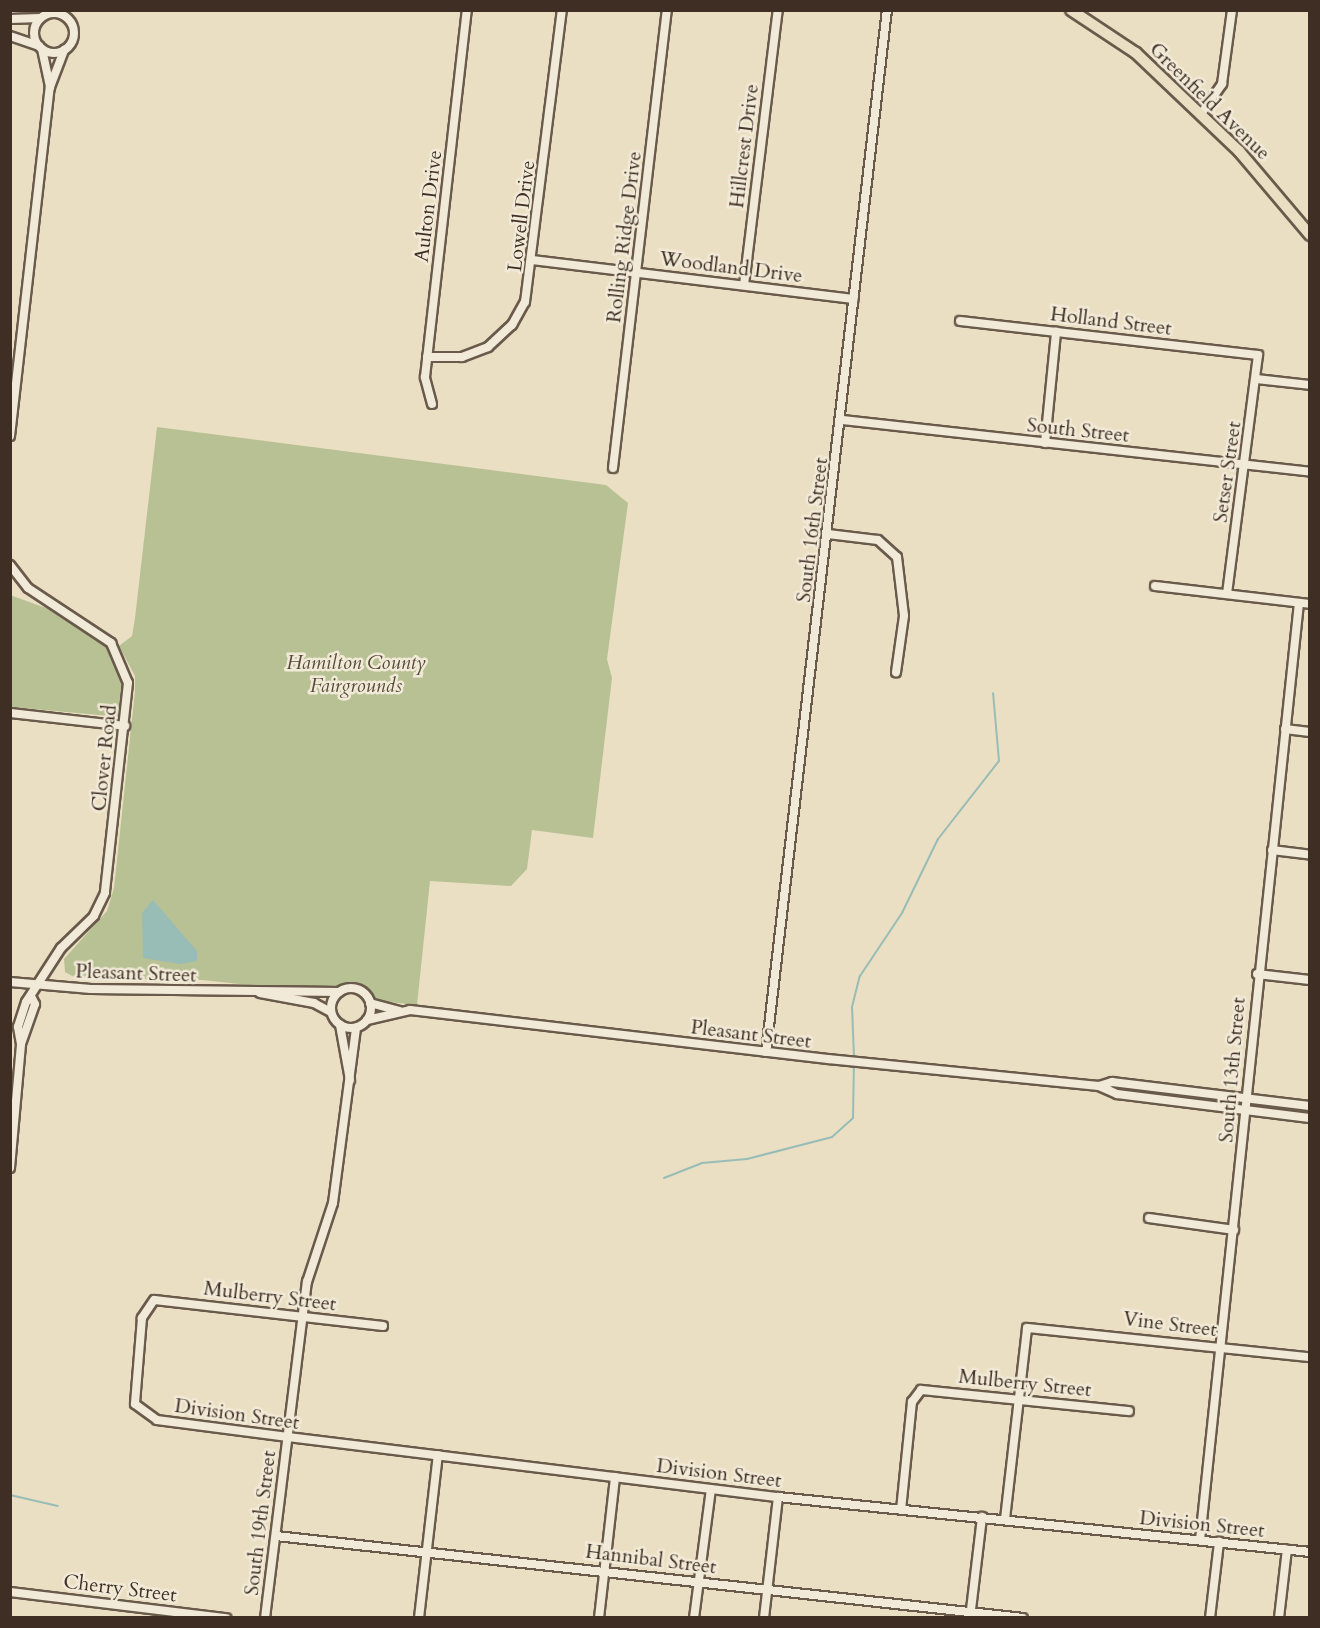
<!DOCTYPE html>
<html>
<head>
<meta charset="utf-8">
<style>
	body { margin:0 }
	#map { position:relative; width:1320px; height:1628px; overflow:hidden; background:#ebdfc3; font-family:Cardo,serif }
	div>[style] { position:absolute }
	.green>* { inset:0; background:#b8c193 }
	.water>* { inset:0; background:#98bcb6 }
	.stream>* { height:2px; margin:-1px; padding:0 1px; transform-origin:1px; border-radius:1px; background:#98bcb6 }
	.roads { filter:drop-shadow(2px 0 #695a4b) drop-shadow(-2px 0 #695a4b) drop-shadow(0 2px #695a4b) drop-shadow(0 -2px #695a4b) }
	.minor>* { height:8px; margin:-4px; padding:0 4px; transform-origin:4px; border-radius:4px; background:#f2ead8 }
	.minor>.ring { margin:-4px; padding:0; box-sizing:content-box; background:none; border:8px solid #f2ead8; border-radius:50% }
	.major>* { height:10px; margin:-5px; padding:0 5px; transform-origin:5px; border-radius:5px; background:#ebdfc3 }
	span { translate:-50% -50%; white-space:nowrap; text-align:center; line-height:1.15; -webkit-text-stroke:5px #f2ead8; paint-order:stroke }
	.street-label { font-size:20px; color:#3e2e23 }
	.park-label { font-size:20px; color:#564b39; font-style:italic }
	.frame { position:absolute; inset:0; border:12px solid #3e2e23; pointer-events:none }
</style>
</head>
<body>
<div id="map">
	<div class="green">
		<div style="clip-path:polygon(157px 427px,606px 485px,628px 503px,607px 659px,612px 678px,593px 838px,532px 830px,527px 869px,511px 886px,430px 881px,417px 1005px,379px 1001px,357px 986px,317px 992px,202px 980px,76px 978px,65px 972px,64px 959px,107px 911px,114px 888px,135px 691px,135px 676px,119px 646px,132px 636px,135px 618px)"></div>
		<div style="clip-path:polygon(10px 595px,46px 608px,109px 649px,125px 679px,121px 717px,11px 707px)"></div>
	</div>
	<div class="water">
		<div style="clip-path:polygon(153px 900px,197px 951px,197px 961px,181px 964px,143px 958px,142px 913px)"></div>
	</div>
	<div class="stream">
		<div style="left:854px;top:1058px;width:51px;rotate:-92.2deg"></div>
		<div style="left:852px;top:1007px;width:32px;rotate:-76deg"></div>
		<div style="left:860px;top:976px;width:76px;rotate:-56.3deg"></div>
		<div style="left:902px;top:913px;width:82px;rotate:-64.1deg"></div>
		<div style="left:938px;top:839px;width:99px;rotate:-52deg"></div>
		<div style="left:999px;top:761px;width:68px;rotate:-95deg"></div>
		<div style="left:664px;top:1178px;width:41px;rotate:-21.5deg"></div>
		<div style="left:702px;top:1163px;width:45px;rotate:-5.1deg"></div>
		<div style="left:747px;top:1159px;width:88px;rotate:-14.5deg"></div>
		<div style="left:832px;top:1137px;width:28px;rotate:-42deg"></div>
		<div style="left:853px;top:1118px;width:55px;rotate:-89deg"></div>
		<div style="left:10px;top:1495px;width:49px;rotate:12.9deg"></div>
	</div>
	<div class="roads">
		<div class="minor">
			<div class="ring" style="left:34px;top:13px;width:32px;height:32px"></div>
			<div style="left:10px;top:19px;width:30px;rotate:-2deg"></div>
			<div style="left:10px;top:36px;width:31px;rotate:19deg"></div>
			<div style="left:42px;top:49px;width:39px;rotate:78deg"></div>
			<div style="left:1201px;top:114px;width:37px;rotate:-55deg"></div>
			<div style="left:1222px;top:84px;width:75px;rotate:-82.3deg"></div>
			<div style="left:532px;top:260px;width:324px;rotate:6.9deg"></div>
			<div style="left:744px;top:285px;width:277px;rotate:-83deg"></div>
			<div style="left:960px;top:321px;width:300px;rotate:6.5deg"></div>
			<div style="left:1258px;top:355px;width:240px;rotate:97.4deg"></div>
			<div style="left:427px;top:357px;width:35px"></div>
			<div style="left:462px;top:357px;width:28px;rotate:-21deg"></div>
			<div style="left:488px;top:347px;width:33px;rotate:-43deg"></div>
			<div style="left:512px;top:325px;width:26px;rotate:-61deg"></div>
			<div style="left:525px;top:302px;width:294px;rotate:-82.8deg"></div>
			<div style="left:1256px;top:379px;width:54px;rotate:6.3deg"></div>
			<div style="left:432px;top:404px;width:28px;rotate:-105deg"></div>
			<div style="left:425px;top:377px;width:369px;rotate:-83.5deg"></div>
			<div style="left:842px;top:420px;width:471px;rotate:6.3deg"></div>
			<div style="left:10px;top:436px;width:351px;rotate:-83.5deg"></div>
			<div style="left:50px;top:87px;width:40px;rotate:-69deg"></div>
			<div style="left:1045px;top:443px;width:112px;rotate:-84.3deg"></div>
			<div style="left:613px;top:468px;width:461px;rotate:-83.3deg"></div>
			<div style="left:828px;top:534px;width:50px;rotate:6.8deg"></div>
			<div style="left:878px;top:540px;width:25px;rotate:42deg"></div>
			<div style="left:897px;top:557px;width:59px;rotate:83.2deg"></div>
			<div style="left:904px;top:616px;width:57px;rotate:98.1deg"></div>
			<div style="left:10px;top:565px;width:29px;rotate:52deg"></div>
			<div style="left:28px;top:588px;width:100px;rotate:33.5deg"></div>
			<div style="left:111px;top:643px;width:43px;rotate:67deg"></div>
			<div style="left:128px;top:683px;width:211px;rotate:96.3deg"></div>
			<div style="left:105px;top:893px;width:25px;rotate:116deg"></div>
			<div style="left:94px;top:916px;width:46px;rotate:135.9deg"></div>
			<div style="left:61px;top:948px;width:64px;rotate:122.9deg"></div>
			<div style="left:26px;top:1002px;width:26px;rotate:108deg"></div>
			<div style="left:18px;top:1027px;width:17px;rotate:80deg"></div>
			<div style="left:21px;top:1044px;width:42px;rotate:-70.7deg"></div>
			<div style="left:35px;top:1004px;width:7px;rotate:-117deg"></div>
			<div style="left:1155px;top:586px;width:156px;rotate:6.6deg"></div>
			<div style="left:10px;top:713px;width:116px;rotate:6.4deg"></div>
			<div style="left:1285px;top:729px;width:25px;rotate:7deg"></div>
			<div style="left:1272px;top:850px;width:38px;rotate:7deg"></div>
			<div style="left:1257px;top:974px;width:53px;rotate:6.5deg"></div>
			<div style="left:10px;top:982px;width:81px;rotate:4.9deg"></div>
			<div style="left:91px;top:989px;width:248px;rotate:0.7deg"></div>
			<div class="ring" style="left:331px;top:988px;width:32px;height:32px"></div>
			<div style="left:260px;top:993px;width:55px;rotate:10.5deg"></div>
			<div style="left:314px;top:1003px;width:19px;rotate:28deg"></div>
			<div style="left:370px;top:1003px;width:31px;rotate:15deg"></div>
			<div style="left:367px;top:1020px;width:44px;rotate:-13.1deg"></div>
			<div style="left:410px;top:1010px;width:421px;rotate:6.7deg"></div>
			<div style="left:828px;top:1059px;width:272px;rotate:5.7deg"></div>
			<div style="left:1099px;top:1086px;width:14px;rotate:-17deg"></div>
			<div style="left:1112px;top:1082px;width:199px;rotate:6.9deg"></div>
			<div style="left:340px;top:1025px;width:56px;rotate:79.7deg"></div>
			<div style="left:766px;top:1052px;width:1049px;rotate:-83.38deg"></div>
			<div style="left:1099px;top:1086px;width:20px;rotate:24deg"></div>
			<div style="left:1117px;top:1094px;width:194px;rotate:7.1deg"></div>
			<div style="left:10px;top:1168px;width:124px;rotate:-84.9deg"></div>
			<div style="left:1149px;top:1218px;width:86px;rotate:8deg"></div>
			<div style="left:383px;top:1326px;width:230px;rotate:-173.5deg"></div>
			<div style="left:154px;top:1300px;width:22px;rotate:124deg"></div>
			<div style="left:142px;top:1318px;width:86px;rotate:94.7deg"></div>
			<div style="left:135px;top:1404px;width:27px;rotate:36deg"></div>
			<div style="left:157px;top:1420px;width:132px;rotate:7.4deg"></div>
			<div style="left:288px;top:1437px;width:494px;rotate:7deg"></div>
			<div style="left:778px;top:1497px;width:535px;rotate:5.9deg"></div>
			<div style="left:901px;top:1510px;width:109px;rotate:-84.2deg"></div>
			<div style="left:912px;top:1402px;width:15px;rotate:-53deg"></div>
			<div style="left:921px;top:1390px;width:209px;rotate:5.8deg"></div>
			<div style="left:1005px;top:1519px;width:192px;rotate:-83.4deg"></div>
			<div style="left:1027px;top:1328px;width:284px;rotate:5.9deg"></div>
			<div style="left:276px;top:1536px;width:751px;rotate:6.26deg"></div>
			<div style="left:1200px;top:1540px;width:942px;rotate:-83.97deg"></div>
			<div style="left:10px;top:1592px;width:218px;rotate:6.9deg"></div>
			<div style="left:265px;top:1618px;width:339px;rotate:-82.9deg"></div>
			<div style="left:307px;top:1282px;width:83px;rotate:-71.8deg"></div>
			<div style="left:333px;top:1203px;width:177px;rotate:-82.5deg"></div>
			<div style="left:419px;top:1618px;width:164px;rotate:-83.4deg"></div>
			<div style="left:599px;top:1618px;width:142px;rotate:-83.5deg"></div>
			<div style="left:694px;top:1618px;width:130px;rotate:-82.5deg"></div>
			<div style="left:764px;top:1618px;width:122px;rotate:-83.4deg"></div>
			<div style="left:970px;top:1618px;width:102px;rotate:-83.2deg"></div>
			<div style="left:1210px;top:1618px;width:77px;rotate:-83.2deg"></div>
			<div style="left:1279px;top:1618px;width:69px;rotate:-83.4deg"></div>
		</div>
		<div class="major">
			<div style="left:1071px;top:10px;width:78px;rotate:33.5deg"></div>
			<div style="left:1136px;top:53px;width:142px;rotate:43.6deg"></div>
			<div style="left:1239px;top:151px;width:110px;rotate:49.8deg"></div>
		</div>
	</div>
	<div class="street-label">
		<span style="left:1210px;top:101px;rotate:44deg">Greenfield Avenue</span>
		<span style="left:744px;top:146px;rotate:-83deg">Hillcrest Drive</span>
		<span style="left:428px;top:206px;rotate:-83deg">Aulton Drive</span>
		<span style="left:521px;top:216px;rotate:-83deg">Lowell Drive</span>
		<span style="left:624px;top:237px;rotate:-83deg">Rolling Ridge Drive</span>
		<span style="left:731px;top:267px;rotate:7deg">Woodland Drive</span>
		<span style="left:1111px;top:321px;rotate:7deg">Holland Street</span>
		<span style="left:1078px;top:430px;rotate:6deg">South Street</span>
		<span style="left:1227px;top:472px;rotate:-82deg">Setser Street</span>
		<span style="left:812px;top:530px;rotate:-83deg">South 16th Street</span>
		<span style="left:104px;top:758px;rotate:-84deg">Clover Road</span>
		<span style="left:136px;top:973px;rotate:2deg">Pleasant Street</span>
		<span style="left:751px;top:1034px;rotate:7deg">Pleasant Street</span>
		<span style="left:1232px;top:1070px;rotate:-85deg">South 13th Street</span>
		<span style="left:270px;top:1296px;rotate:7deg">Mulberry Street</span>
		<span style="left:1170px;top:1324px;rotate:7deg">Vine Street</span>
		<span style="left:1025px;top:1383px;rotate:6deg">Mulberry Street</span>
		<span style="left:237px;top:1414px;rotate:8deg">Division Street</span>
		<span style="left:719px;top:1473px;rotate:7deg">Division Street</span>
		<span style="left:260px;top:1523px;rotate:-83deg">South 19th Street</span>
		<span style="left:1202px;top:1524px;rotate:6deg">Division Street</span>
		<span style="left:651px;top:1559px;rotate:7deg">Hannibal Street</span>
		<span style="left:120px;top:1588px;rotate:7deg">Cherry Street</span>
	</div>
	<div class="park-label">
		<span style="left:356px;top:674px">Hamilton County<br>Fairgrounds</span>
	</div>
	<div class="frame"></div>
</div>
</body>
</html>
